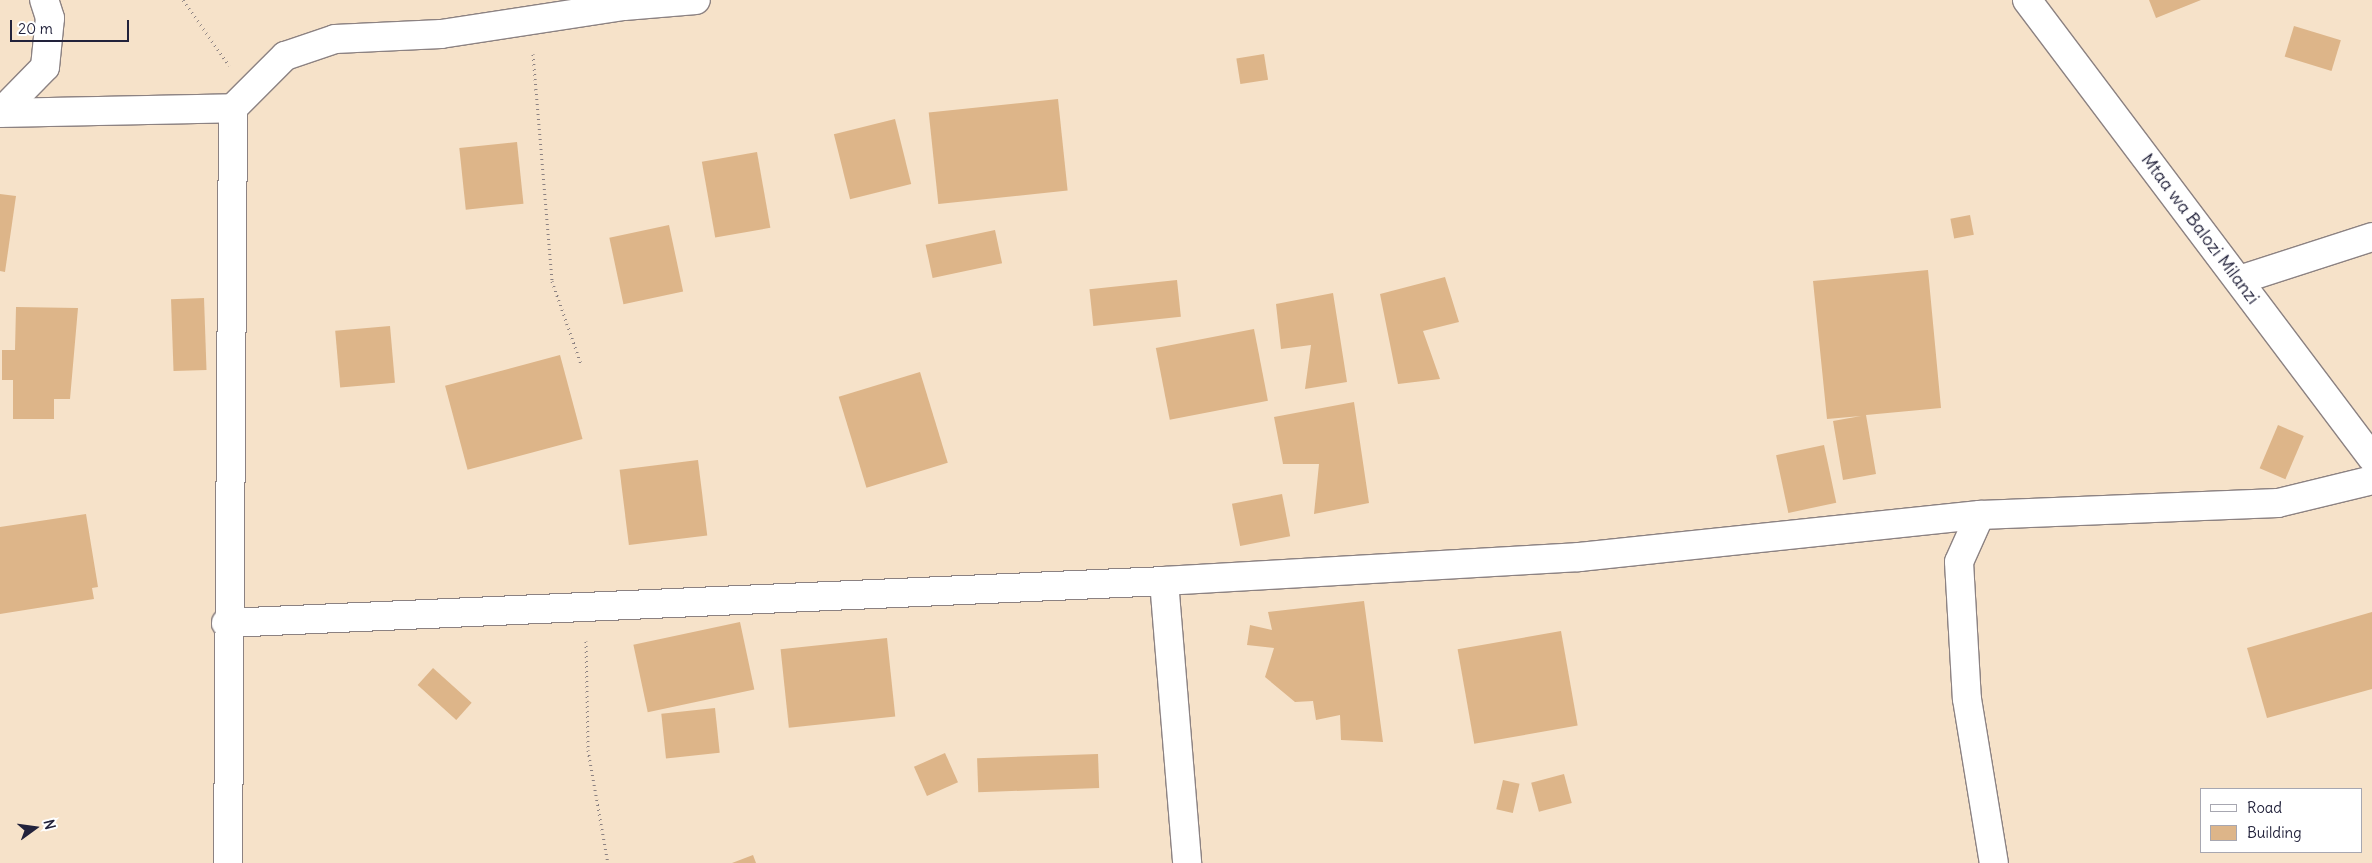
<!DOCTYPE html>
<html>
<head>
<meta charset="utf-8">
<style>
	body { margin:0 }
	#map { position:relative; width:2372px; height:863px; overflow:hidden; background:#f6e2c9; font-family:Delius,sans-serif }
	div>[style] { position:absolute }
	.building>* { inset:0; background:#ddb589; transform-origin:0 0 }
	.path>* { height:3px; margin-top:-1.5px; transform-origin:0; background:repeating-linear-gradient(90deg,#8c8282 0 1px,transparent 0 5px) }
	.roads { filter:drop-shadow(1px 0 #8c8282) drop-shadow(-1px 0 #8c8282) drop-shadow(0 1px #8c8282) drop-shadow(0 -1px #8c8282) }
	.street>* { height:28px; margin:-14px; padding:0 14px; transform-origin:14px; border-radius:14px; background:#fff }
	span { translate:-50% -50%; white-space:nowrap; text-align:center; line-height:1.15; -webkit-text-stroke:5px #fff; paint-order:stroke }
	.street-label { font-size:18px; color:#22223b }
	.legend { position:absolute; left:2200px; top:788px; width:162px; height:65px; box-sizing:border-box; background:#fff; border:1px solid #a7a7b1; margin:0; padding:6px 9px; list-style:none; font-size:15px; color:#22223b }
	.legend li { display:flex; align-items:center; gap:10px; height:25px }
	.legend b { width:25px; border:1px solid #a7a7b1 }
	.north { position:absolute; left:10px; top:803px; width:50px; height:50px; -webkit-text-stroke:4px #fff; paint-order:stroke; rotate:76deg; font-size:14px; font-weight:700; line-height:20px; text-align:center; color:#22223b }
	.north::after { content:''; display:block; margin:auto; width:18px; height:22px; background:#22223b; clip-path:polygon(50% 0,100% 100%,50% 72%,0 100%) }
	.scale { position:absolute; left:10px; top:20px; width:119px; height:22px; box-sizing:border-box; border:2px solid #22223b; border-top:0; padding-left:6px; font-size:15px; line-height:18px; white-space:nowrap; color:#22223b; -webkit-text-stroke:4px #fff; paint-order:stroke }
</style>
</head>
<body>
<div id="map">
	<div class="building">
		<div style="clip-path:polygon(2149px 0,2201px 0,2156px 18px)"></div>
		<div style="left:2294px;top:26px;width:49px;height:32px;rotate:17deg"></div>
		<div style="left:1264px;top:54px;width:26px;height:28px;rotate:81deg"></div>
		<div style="left:1058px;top:99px;width:92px;height:130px;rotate:84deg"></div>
		<div style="left:895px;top:119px;width:67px;height:63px;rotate:76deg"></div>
		<div style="left:517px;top:142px;width:62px;height:58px;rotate:84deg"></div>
		<div style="left:757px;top:152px;width:77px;height:56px;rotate:80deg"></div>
		<div style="clip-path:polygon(0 194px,16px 196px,5px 272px,0 271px)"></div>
		<div style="left:1970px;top:215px;width:20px;height:20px;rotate:79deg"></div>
		<div style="left:669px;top:225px;width:68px;height:61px;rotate:78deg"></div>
		<div style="left:995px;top:230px;width:34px;height:71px;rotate:78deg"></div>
		<div style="clip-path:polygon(1928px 270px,1941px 408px,1866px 415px,1876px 474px,1843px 480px,1833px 421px,1861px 416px,1827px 419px,1813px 281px)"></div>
		<div style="clip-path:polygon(1445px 277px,1459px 322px,1423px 331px,1440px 379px,1398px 384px,1380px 294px)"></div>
		<div style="left:1177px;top:280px;width:37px;height:88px;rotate:84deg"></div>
		<div style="clip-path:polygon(1333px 293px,1347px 382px,1305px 389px,1311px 345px,1281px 349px,1276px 304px)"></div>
		<div style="left:204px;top:298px;width:72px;height:33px;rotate:88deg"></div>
		<div style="clip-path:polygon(16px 307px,78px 308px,70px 399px,54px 399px,54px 419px,13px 419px,13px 380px,2px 380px,2px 350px,15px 350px)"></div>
		<div style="left:390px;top:326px;width:57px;height:55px;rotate:85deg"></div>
		<div style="left:1254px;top:329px;width:73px;height:100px;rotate:79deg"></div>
		<div style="left:560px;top:355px;width:87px;height:119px;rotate:75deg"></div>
		<div style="left:920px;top:372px;width:95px;height:85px;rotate:73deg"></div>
		<div style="clip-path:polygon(1354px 402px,1369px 503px,1314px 514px,1319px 464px,1283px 464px,1274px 417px)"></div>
		<div style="left:2278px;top:425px;width:28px;height:47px;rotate:23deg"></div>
		<div style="left:1824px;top:445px;width:59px;height:49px;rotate:78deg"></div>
		<div style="left:698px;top:460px;width:76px;height:79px;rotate:83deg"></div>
		<div style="left:1282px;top:494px;width:43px;height:51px;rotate:79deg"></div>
		<div style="clip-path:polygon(86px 514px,98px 587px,92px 588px,94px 599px,0 614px,0 527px)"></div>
		<div style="clip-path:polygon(1364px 601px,1383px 742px,1341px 740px,1340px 715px,1316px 720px,1313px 701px,1295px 702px,1265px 677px,1274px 648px,1247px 645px,1250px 625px,1272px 630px,1268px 612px)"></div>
		<div style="clip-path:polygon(2372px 612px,2372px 689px,2267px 718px,2247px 648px)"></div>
		<div style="left:740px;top:622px;width:69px;height:109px;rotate:78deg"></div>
		<div style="left:1561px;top:631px;width:96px;height:105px;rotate:80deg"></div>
		<div style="left:887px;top:638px;width:79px;height:107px;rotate:84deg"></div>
		<div style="left:433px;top:668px;width:52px;height:23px;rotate:42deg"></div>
		<div style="left:715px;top:708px;width:45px;height:54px;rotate:84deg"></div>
		<div style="left:945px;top:753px;width:32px;height:34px;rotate:66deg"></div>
		<div style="left:1098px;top:754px;width:34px;height:121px;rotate:88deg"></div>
		<div style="left:1564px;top:774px;width:30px;height:34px;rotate:75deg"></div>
		<div style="left:1503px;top:780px;width:17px;height:30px;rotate:13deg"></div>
		<div style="clip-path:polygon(753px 855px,756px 863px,732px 863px)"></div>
	</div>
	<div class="path">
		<div style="left:183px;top:0;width:80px;rotate:54.7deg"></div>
		<div style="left:533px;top:54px;width:228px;rotate:85.2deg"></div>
		<div style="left:552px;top:281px;width:88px;rotate:70.7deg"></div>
		<div style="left:586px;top:641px;width:109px;rotate:88.9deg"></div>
		<div style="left:588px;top:750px;width:115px;rotate:80deg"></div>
	</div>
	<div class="roads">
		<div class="street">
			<div style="left:2027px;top:0;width:573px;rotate:53.01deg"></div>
			<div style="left:0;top:113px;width:64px;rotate:-45.6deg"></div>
			<div style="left:45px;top:67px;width:49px;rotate:-84.2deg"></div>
			<div style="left:50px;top:18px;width:19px;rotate:-108deg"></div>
			<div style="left:3px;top:113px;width:230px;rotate:-1.2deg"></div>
			<div style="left:2239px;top:280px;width:140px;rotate:-17.9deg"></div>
			<div style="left:1980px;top:515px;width:51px;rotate:114.1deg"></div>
			<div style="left:1959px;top:562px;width:137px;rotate:86.7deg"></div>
			<div style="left:1967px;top:699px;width:166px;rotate:80.7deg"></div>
			<div style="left:1164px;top:581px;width:283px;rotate:85.3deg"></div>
			<div style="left:226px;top:623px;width:939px;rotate:-2.56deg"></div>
			<div style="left:1164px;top:581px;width:416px;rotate:-3.3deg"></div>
			<div style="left:1579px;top:557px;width:403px;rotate:-6deg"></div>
			<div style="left:1980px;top:515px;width:298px;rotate:-2.3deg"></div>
			<div style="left:2278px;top:503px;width:97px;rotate:-13.7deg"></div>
			<div style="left:228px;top:863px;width:755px;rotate:-89.62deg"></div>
			<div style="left:233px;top:108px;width:74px;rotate:-45deg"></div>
			<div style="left:285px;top:56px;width:53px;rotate:-18.8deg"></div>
			<div style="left:335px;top:39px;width:106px;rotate:-2.7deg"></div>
			<div style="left:441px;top:34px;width:185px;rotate:-8.7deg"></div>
			<div style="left:624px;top:6px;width:72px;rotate:-4.8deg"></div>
		</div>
	</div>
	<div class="street-label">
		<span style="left:2200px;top:229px;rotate:53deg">Mtaa wa Balozi Milanzi</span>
	</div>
	<ul class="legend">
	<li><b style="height:6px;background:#fff"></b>Road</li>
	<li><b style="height:14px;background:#ddb589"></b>Building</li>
	</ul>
	<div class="north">N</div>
	<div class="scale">20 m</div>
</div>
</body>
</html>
